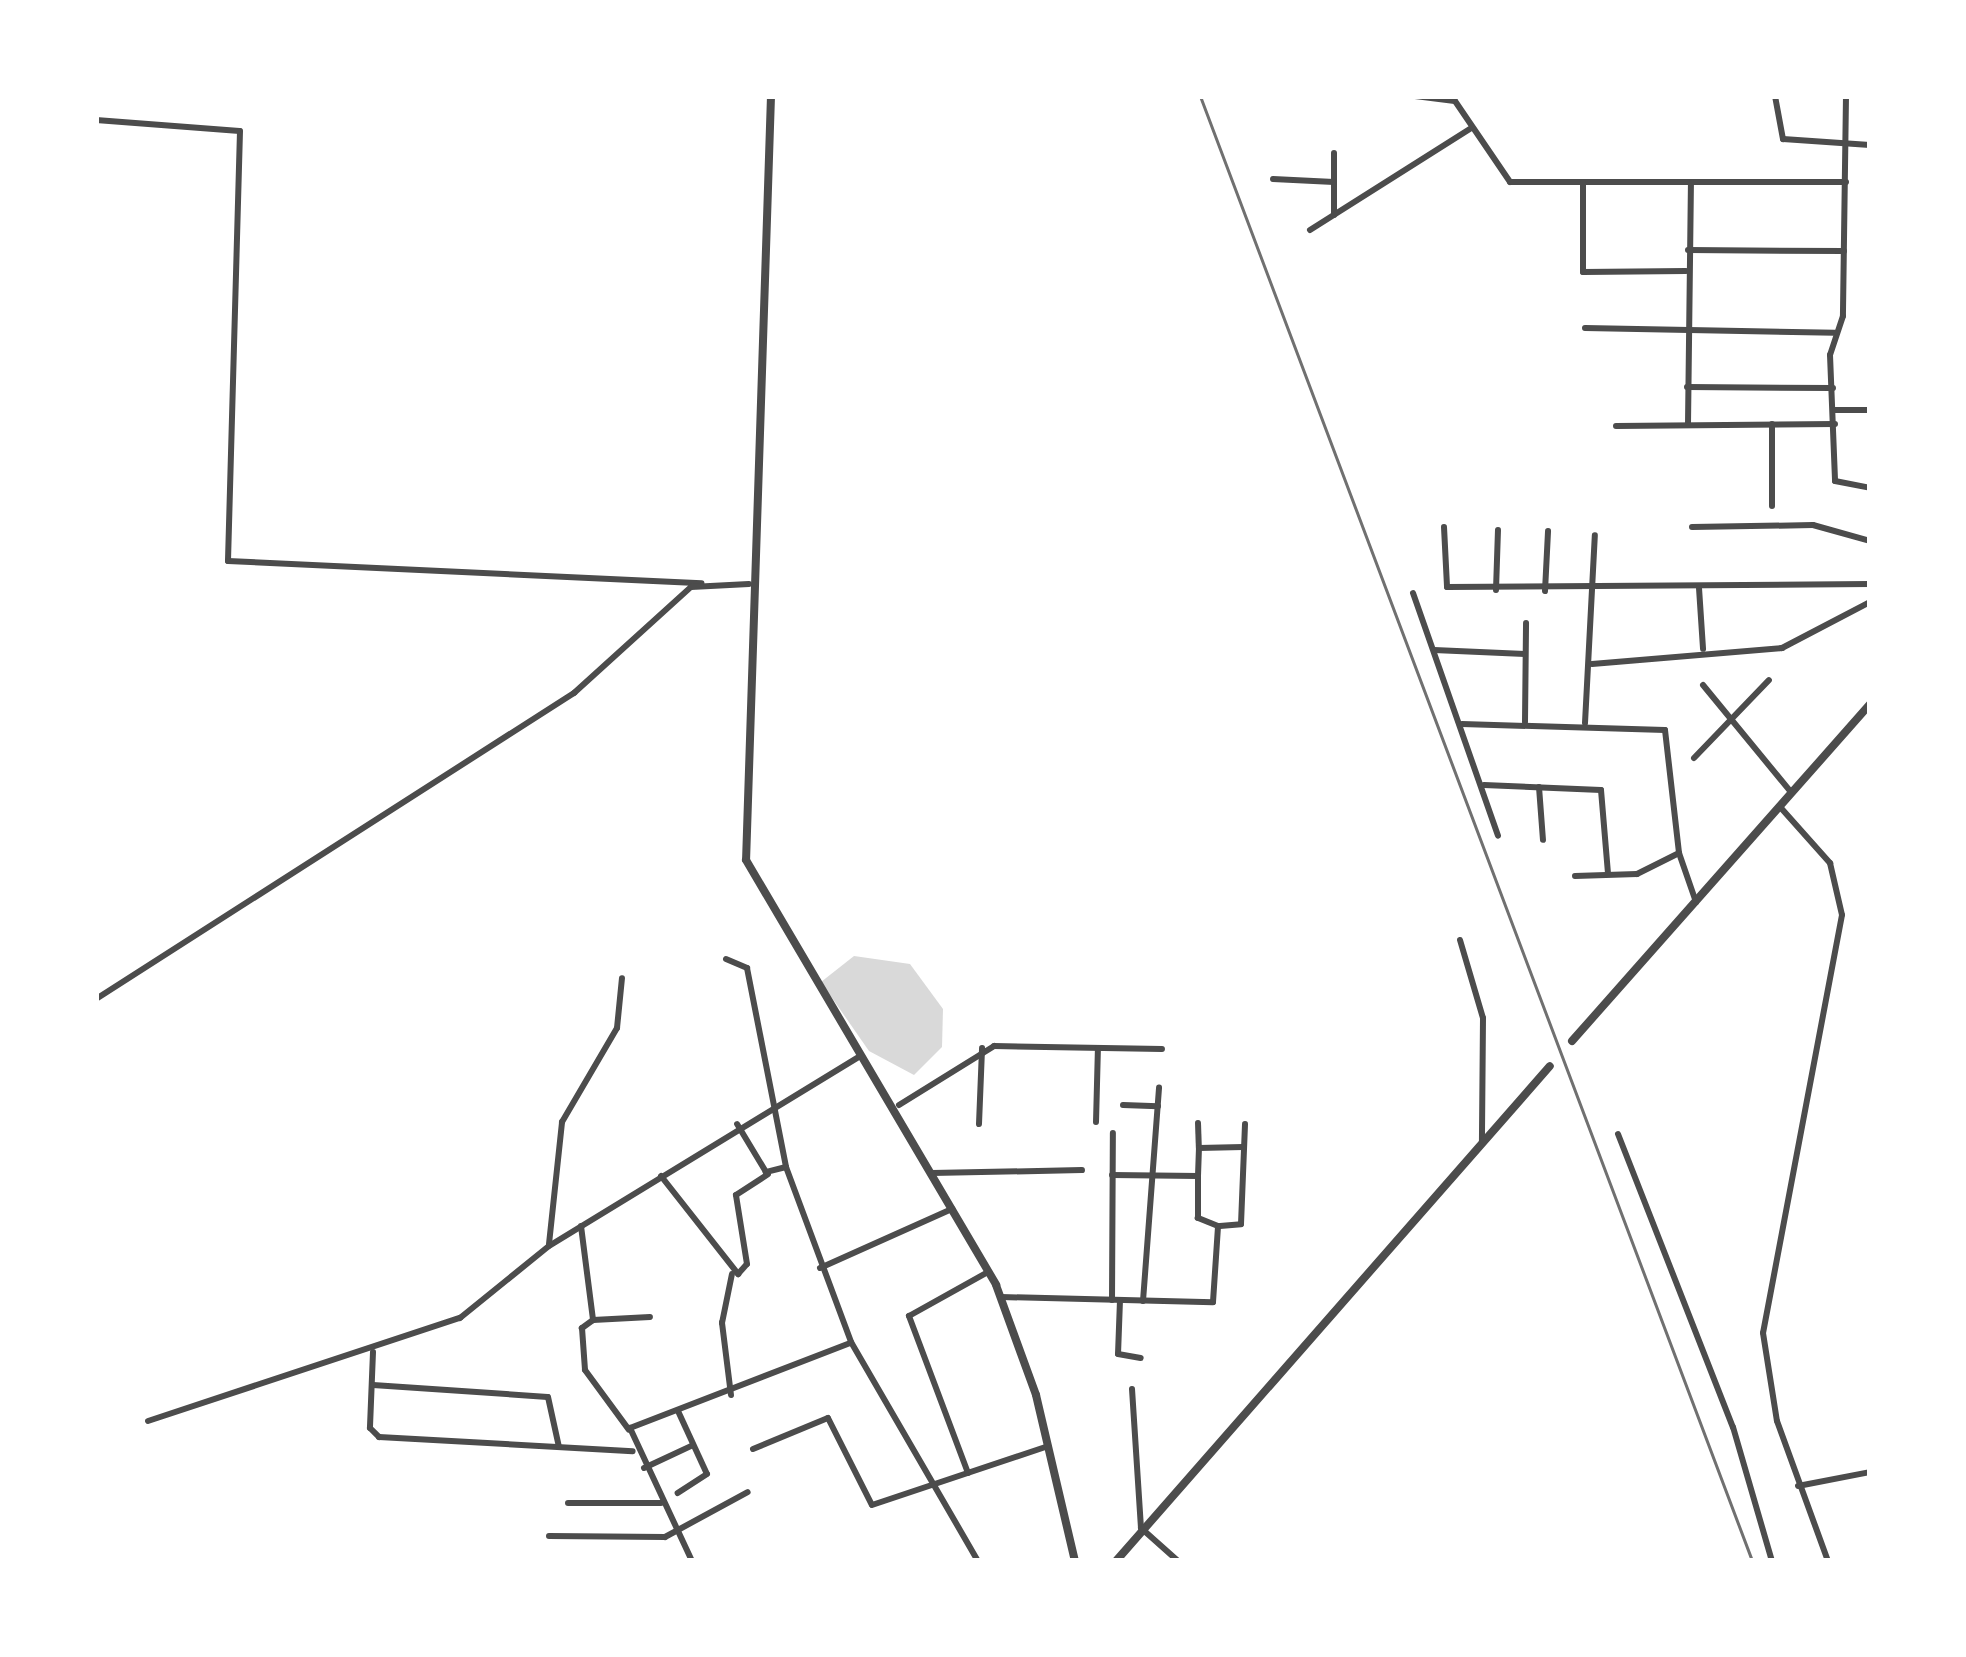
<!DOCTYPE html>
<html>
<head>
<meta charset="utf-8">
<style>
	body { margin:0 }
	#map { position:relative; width:1966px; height:1657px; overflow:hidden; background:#fff; font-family:"Playfair Display",serif }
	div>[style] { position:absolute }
	.water>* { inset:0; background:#d9d9d9 }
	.minor>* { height:6px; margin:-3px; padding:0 3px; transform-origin:3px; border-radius:3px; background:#4c4c4c }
	.tertiary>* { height:8px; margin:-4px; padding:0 4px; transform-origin:4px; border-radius:4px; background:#4c4c4c }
	.rail>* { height:3px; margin:-1.5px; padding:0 1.5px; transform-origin:1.5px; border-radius:1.5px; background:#707070 }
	span { translate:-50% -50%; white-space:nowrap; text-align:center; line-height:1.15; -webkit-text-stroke:12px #fff; paint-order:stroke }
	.frame { position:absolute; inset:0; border:99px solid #fff; pointer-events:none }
</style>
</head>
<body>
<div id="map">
	<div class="water">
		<div style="clip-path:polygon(854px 956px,910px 964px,943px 1009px,942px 1047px,914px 1075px,869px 1051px,821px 982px)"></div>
	</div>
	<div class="minor">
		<div style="left:1415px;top:96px;width:40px;rotate:7.1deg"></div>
		<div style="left:1455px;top:101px;width:98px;rotate:55.8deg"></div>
		<div style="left:1510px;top:182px;width:336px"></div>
		<div style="left:1775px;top:96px;width:44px;rotate:79.5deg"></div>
		<div style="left:1783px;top:139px;width:87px;rotate:3.9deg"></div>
		<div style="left:1846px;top:96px;width:220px;rotate:90.8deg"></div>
		<div style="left:1843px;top:316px;width:41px;rotate:108.4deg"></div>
		<div style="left:1830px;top:355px;width:126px;rotate:87.7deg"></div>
		<div style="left:1835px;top:481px;width:36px;rotate:11deg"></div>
		<div style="left:96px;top:120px;width:144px;rotate:4.4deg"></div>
		<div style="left:240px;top:131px;width:430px;rotate:91.6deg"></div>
		<div style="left:228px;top:561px;width:474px;rotate:2.7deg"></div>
		<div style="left:1334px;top:153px;width:62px;rotate:90deg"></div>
		<div style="left:1273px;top:179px;width:61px;rotate:2.8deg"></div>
		<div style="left:1583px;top:183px;width:89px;rotate:90deg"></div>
		<div style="left:1583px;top:272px;width:103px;rotate:-0.6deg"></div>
		<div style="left:1310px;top:230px;width:189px;rotate:-32.3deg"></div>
		<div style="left:1688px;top:250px;width:156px;rotate:0.4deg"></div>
		<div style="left:1585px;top:328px;width:250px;rotate:1.1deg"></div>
		<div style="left:1687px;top:387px;width:146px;rotate:0.4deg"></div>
		<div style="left:1835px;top:410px;width:35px"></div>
		<div style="left:1688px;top:424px;width:241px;rotate:-89.3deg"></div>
		<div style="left:1616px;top:426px;width:219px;rotate:-0.5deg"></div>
		<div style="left:1772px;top:506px;width:82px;rotate:-90deg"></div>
		<div style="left:1444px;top:527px;width:60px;rotate:87.1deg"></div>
		<div style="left:1447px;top:587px;width:423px;rotate:-0.4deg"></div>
		<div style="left:1692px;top:527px;width:121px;rotate:-0.9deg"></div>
		<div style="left:1813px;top:525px;width:59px;rotate:15.7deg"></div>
		<div style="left:1699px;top:588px;width:61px;rotate:86.2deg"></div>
		<div style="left:1496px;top:590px;width:60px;rotate:-88.1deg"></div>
		<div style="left:1545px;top:591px;width:60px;rotate:-87.1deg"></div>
		<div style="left:1413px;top:593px;width:257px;rotate:70.7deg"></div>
		<div style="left:1434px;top:650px;width:91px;rotate:2.5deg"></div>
		<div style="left:1592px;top:664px;width:191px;rotate:-4.8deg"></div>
		<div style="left:1782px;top:648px;width:99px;rotate:-27.6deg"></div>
		<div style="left:1703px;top:685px;width:139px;rotate:50.6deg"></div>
		<div style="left:1525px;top:722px;width:99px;rotate:-89.4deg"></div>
		<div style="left:1585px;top:723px;width:188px;rotate:-87deg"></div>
		<div style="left:1462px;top:724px;width:203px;rotate:1.7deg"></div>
		<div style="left:1665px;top:730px;width:124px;rotate:83.5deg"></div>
		<div style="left:1694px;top:758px;width:108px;rotate:-46.1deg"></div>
		<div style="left:1484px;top:785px;width:117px;rotate:2.4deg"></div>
		<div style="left:1601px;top:790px;width:84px;rotate:85.2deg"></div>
		<div style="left:1539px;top:787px;width:53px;rotate:85.7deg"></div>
		<div style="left:1781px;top:808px;width:74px;rotate:48.3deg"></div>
		<div style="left:1830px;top:863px;width:53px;rotate:77deg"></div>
		<div style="left:1842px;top:915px;width:425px;rotate:100.7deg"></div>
		<div style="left:1763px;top:1333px;width:89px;rotate:81deg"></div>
		<div style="left:1777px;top:1421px;width:149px;rotate:70deg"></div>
		<div style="left:1575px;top:876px;width:62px;rotate:-1.8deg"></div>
		<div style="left:1637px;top:874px;width:47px;rotate:-26.6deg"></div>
		<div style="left:1679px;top:853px;width:52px;rotate:70.9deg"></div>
		<div style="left:1460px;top:940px;width:81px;rotate:73.6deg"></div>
		<div style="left:1483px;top:1018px;width:123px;rotate:90.5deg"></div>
		<div style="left:726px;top:959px;width:23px;rotate:23deg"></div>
		<div style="left:747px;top:968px;width:203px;rotate:78.9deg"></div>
		<div style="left:786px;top:1167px;width:21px;rotate:166deg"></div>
		<div style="left:766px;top:1172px;width:56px;rotate:-121.1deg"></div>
		<div style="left:96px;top:999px;width:568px;rotate:-32.63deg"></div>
		<div style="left:574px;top:693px;width:158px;rotate:-42.2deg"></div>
		<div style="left:691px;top:587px;width:58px;rotate:-3deg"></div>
		<div style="left:899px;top:1105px;width:112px;rotate:-31.8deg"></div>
		<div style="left:994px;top:1046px;width:168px;rotate:1deg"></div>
		<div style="left:1123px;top:1105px;width:35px;rotate:2deg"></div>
		<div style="left:1096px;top:1122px;width:74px;rotate:-88.5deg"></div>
		<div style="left:1198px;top:1123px;width:25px;rotate:88deg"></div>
		<div style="left:979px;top:1124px;width:76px;rotate:-87.7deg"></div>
		<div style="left:1618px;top:1134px;width:315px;rotate:68.6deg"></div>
		<div style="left:1733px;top:1427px;width:140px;rotate:73.8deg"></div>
		<div style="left:786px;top:1167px;width:187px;rotate:69.6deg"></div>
		<div style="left:851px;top:1342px;width:253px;rotate:59.9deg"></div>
		<div style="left:932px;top:1173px;width:150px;rotate:-1.1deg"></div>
		<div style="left:661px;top:1176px;width:125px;rotate:51.8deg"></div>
		<div style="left:738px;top:1274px;width:13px;rotate:-48deg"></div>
		<div style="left:747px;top:1264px;width:70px;rotate:-99.1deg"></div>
		<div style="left:736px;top:1195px;width:38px;rotate:-33deg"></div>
		<div style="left:1198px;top:1176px;width:28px;rotate:-88deg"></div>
		<div style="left:1199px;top:1148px;width:44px;rotate:-1.3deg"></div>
		<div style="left:581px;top:1226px;width:95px;rotate:82.7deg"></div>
		<div style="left:593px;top:1320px;width:57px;rotate:-3deg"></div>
		<div style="left:1220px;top:1226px;width:21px;rotate:-5deg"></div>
		<div style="left:1241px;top:1224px;width:100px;rotate:-87.7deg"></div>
		<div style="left:549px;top:1244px;width:123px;rotate:-83.9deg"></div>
		<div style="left:562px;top:1122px;width:109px;rotate:-59.7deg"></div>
		<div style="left:617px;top:1028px;width:50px;rotate:-84.3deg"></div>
		<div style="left:820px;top:1268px;width:145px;rotate:-24.1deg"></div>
		<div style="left:1001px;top:1297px;width:212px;rotate:1.4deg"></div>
		<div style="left:1213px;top:1302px;width:76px;rotate:-86.2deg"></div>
		<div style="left:1218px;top:1226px;width:22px;rotate:-158deg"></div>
		<div style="left:1198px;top:1218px;width:42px;rotate:-90deg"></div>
		<div style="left:1198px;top:1176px;width:86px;rotate:-179.3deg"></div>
		<div style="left:1112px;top:1300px;width:167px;rotate:-89.7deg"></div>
		<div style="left:1120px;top:1300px;width:54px;rotate:92.1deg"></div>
		<div style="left:1118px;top:1354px;width:23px;rotate:10deg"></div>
		<div style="left:1143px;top:1301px;width:214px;rotate:-85.7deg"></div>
		<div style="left:593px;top:1320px;width:14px;rotate:144deg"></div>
		<div style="left:582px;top:1328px;width:42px;rotate:85.9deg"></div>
		<div style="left:585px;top:1370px;width:74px;rotate:53.7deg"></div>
		<div style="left:373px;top:1352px;width:76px;rotate:92.3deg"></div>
		<div style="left:370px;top:1428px;width:13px;rotate:45deg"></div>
		<div style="left:379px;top:1437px;width:254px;rotate:3.2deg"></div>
		<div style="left:373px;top:1385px;width:175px;rotate:3.9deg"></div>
		<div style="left:548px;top:1397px;width:51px;rotate:77.6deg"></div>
		<div style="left:1132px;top:1389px;width:139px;rotate:86.3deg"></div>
		<div style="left:1141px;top:1528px;width:50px;rotate:41.7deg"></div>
		<div style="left:731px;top:1395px;width:73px;rotate:-97.1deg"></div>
		<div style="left:722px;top:1323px;width:50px;rotate:-78.5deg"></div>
		<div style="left:678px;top:1411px;width:69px;rotate:65.3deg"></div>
		<div style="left:707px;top:1474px;width:35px;rotate:147deg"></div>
		<div style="left:148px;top:1421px;width:329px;rotate:-18.3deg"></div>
		<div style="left:460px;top:1318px;width:114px;rotate:-39deg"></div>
		<div style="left:549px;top:1246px;width:363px;rotate:-31.4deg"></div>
		<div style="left:753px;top:1449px;width:81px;rotate:-22.5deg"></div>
		<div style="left:828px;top:1418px;width:97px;rotate:63.2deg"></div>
		<div style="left:872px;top:1505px;width:186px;rotate:-18.5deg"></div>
		<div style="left:644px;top:1468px;width:54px;rotate:-25.1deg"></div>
		<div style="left:968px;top:1473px;width:168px;rotate:-110.6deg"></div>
		<div style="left:909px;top:1316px;width:90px;rotate:-29.1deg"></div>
		<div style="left:1798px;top:1486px;width:73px;rotate:-11deg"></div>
		<div style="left:568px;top:1503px;width:93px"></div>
		<div style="left:549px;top:1536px;width:116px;rotate:0.5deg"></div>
		<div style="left:665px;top:1537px;width:94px;rotate:-28.5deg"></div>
		<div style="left:692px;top:1561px;width:147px;rotate:-115deg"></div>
		<div style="left:630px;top:1428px;width:236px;rotate:-21.1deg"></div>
	</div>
	<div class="tertiary">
		<div style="left:771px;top:96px;width:764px;rotate:91.87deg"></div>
		<div style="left:746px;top:860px;width:493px;rotate:59.5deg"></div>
		<div style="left:996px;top:1285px;width:117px;rotate:70deg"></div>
		<div style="left:1036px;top:1395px;width:171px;rotate:76.8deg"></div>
		<div style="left:1572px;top:1041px;width:450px;rotate:-48.5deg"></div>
		<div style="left:1116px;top:1561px;width:658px;rotate:-48.76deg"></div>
	</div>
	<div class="rail">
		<div style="left:1200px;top:96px;width:1566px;rotate:69.35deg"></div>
	</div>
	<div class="frame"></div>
</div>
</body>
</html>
